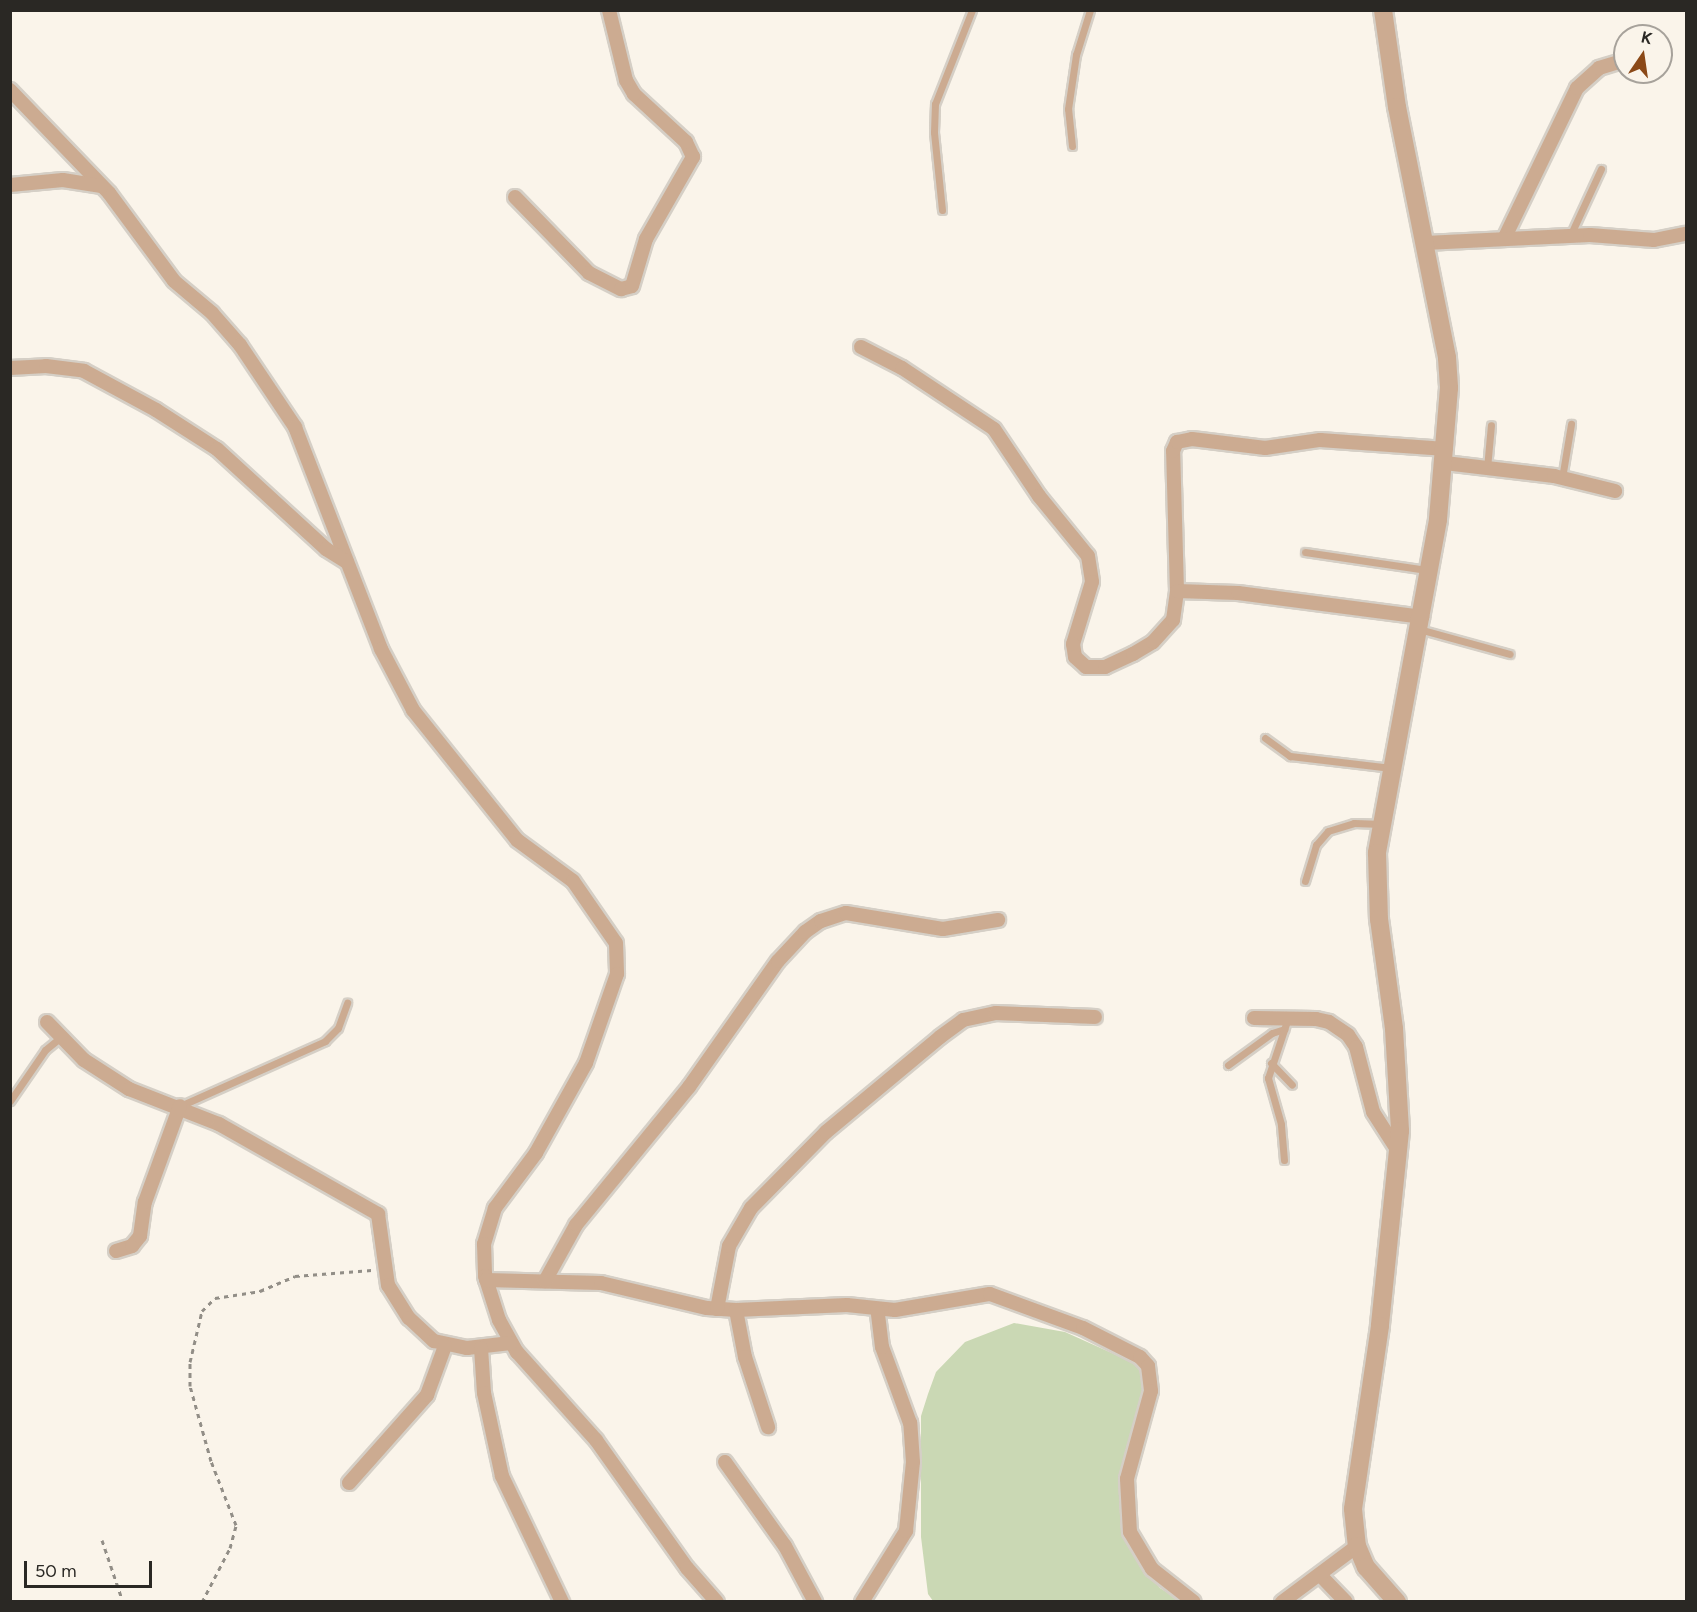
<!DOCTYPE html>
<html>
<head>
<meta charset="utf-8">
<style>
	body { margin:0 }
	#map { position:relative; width:1697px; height:1612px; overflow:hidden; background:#faf4ea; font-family:Figtree,sans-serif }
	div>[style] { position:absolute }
	.green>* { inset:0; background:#cad8b4 }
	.path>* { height:3px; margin-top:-1.5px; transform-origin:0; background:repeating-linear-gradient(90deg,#928e87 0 4.5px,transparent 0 9px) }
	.roads { filter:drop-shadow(2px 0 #d5cfc6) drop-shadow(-2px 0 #d5cfc6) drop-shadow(0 2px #d5cfc6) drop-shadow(0 -2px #d5cfc6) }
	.service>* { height:7px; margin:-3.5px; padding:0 3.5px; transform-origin:3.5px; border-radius:3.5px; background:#ccab91 }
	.minor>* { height:14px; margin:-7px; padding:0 7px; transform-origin:7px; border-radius:7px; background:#ccab91 }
	.tertiary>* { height:18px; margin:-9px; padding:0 9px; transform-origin:9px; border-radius:9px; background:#ccab91 }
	span { translate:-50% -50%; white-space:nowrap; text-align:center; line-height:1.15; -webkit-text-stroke:4.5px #faf4ea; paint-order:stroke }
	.frame { position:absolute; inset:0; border:12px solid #2a2824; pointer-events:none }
	.north { position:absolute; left:1613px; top:24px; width:60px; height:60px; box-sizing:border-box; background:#faf4ea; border:2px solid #a7a29b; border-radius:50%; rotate:13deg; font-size:16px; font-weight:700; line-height:24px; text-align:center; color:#2a2824 }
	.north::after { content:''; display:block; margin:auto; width:21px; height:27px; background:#8b4918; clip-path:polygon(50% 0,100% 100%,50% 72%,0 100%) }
	.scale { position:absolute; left:24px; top:1561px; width:128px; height:27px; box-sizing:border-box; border:3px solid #2a2824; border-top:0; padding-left:8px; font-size:18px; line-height:21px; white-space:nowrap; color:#2a2824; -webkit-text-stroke:4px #faf4ea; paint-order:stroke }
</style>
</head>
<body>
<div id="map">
	<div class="green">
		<div style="clip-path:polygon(1014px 1323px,1065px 1332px,1134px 1363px,1143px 1372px,1145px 1388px,1124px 1458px,1122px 1521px,1130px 1548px,1141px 1564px,1160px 1588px,1181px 1601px,933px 1601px,928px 1594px,921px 1537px,921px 1416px,928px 1394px,936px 1372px,965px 1342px)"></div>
	</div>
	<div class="path">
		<div style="left:102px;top:1540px;width:65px;rotate:71.3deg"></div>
		<div style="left:202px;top:1602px;width:61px;rotate:-62.6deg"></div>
		<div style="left:230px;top:1548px;width:24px;rotate:-75deg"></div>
		<div style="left:236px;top:1525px;width:69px;rotate:-111.3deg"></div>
		<div style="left:211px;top:1461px;width:78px;rotate:-105.6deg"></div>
		<div style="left:190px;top:1386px;width:24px;rotate:-90deg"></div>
		<div style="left:190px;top:1362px;width:52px;rotate:-76.8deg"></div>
		<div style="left:202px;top:1311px;width:18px;rotate:-45deg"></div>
		<div style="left:215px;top:1298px;width:46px;rotate:-8.8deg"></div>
		<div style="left:260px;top:1291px;width:38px;rotate:-23deg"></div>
		<div style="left:295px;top:1276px;width:77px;rotate:-4.5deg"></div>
	</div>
	<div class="roads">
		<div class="service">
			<div style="left:1072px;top:146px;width:37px;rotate:-96deg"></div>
			<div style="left:1068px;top:109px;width:55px;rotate:-81.6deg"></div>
			<div style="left:1076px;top:55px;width:47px;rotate:-72.7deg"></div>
			<div style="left:942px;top:210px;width:78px;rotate:-95.9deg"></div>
			<div style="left:934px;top:132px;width:28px;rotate:-88deg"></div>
			<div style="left:935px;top:104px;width:101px;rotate:-68.5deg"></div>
			<div style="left:1570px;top:236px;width:74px;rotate:-65.2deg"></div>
			<div style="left:1487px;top:468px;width:43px;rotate:-84.7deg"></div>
			<div style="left:1562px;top:478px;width:55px;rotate:-80.5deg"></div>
			<div style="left:1305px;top:552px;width:123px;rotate:8.4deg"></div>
			<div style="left:1419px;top:629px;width:94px;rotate:15.4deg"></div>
			<div style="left:1265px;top:738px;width:31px;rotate:36deg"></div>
			<div style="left:1290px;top:756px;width:102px;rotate:6.8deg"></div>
			<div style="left:1305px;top:881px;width:38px;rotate:-73deg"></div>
			<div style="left:1316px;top:845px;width:18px;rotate:-49deg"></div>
			<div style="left:1328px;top:831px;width:27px;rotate:-17deg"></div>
			<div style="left:1354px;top:823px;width:28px;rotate:2deg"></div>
			<div style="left:1271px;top:1063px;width:30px;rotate:46deg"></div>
			<div style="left:1228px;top:1065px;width:54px;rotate:-36deg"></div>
			<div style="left:1272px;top:1033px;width:13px;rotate:-18deg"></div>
			<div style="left:10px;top:1101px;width:62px;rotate:-55.5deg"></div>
			<div style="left:45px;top:1050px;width:19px;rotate:-39deg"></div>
			<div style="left:180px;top:1106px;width:159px;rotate:-24.1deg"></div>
			<div style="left:325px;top:1041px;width:18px;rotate:-45deg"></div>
			<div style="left:338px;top:1028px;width:27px;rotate:-70deg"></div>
			<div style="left:1284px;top:1160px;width:36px;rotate:-95deg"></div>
			<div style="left:1281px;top:1124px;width:48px;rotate:-105.8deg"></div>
			<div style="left:1268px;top:1078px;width:60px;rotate:-71.6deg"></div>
		</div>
		<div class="minor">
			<div style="left:10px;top:90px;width:143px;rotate:46.1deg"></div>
			<div style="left:109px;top:193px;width:109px;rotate:53.5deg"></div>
			<div style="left:174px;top:281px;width:50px;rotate:40.1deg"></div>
			<div style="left:212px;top:313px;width:43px;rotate:48.8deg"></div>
			<div style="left:240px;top:345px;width:99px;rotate:56.1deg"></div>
			<div style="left:295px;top:427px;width:238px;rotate:68.8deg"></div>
			<div style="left:381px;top:649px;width:69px;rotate:62.3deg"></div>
			<div style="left:413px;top:710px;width:166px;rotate:51.3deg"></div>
			<div style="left:517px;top:840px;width:69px;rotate:36.2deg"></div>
			<div style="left:573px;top:881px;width:75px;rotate:55.3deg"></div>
			<div style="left:616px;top:943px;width:31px;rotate:88deg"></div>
			<div style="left:617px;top:974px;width:94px;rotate:109.2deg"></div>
			<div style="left:586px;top:1063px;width:103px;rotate:119.1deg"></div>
			<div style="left:536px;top:1153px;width:69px;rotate:126.7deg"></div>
			<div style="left:495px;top:1208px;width:38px;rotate:107deg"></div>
			<div style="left:484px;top:1244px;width:32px;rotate:88deg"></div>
			<div style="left:485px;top:1276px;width:46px;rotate:72.3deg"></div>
			<div style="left:499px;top:1320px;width:37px;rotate:61deg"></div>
			<div style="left:517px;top:1352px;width:118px;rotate:48.1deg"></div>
			<div style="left:596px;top:1440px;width:157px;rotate:54.6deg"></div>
			<div style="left:687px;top:1568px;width:45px;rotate:48.6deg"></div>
			<div style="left:10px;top:185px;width:53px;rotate:-5.4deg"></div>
			<div style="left:63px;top:180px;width:39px;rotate:9deg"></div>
			<div style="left:515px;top:197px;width:106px;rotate:45.8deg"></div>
			<div style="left:589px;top:273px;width:36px;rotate:27deg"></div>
			<div style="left:621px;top:289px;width:11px;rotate:-15deg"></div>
			<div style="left:632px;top:286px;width:49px;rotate:-73.4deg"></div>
			<div style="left:646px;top:239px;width:95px;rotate:-60.2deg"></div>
			<div style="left:693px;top:157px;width:17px;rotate:-115deg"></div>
			<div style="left:686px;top:142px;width:71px;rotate:-137.3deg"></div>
			<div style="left:634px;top:94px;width:16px;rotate:-120deg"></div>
			<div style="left:626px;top:80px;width:72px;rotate:-103.7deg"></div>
			<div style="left:1504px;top:239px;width:168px;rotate:-64.2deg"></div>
			<div style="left:1577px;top:88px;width:30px;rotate:-42deg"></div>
			<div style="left:1599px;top:68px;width:27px;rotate:-17deg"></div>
			<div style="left:1425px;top:243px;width:165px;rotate:-2.8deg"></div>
			<div style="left:1590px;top:235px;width:64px;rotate:4.5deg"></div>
			<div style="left:1654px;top:240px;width:33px;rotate:-11deg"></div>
			<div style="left:861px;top:347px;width:46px;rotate:27.1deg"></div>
			<div style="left:902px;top:368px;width:110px;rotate:33.5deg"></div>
			<div style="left:994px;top:429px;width:81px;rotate:56.1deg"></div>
			<div style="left:1039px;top:496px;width:77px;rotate:50.8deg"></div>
			<div style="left:1088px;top:556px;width:26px;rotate:81deg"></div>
			<div style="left:1092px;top:582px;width:65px;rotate:107deg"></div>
			<div style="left:1073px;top:644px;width:13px;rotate:81deg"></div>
			<div style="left:1075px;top:657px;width:15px;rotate:42deg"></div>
			<div style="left:1086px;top:667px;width:19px"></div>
			<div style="left:1105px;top:667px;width:31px;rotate:-25deg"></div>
			<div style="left:1133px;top:654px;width:23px;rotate:-31deg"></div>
			<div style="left:1153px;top:642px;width:30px;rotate:-48deg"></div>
			<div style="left:1173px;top:620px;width:29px;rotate:-82deg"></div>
			<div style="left:1177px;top:591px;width:140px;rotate:-91.6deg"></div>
			<div style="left:1173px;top:451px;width:10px;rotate:-66deg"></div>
			<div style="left:1177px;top:442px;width:15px;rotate:-11deg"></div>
			<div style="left:1192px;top:439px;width:74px;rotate:7deg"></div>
			<div style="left:1265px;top:448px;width:56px;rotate:-8.3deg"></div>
			<div style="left:1320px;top:440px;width:126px;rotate:4.1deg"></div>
			<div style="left:10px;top:368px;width:36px;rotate:-3deg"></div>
			<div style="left:46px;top:366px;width:38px;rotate:7deg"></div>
			<div style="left:84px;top:371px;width:82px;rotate:28.4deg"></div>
			<div style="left:156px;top:410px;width:72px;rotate:32.6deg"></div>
			<div style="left:217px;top:449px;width:148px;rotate:42.5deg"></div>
			<div style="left:326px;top:549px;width:25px;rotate:32deg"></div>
			<div style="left:1445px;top:463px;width:110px;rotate:6.8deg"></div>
			<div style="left:1554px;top:476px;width:63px;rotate:13.8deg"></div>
			<div style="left:1177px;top:591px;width:61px;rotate:1.9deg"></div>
			<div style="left:1238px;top:593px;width:186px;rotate:7.4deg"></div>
			<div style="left:1254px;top:1018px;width:62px;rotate:0.9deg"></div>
			<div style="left:1316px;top:1019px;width:13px;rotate:13deg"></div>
			<div style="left:1329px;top:1022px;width:23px;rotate:34deg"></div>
			<div style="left:1348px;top:1035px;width:14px;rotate:56deg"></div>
			<div style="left:1356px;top:1047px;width:67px;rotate:75.3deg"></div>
			<div style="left:1373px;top:1112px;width:46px;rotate:57.3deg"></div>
			<div style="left:47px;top:1022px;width:53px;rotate:45.8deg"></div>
			<div style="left:84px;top:1060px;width:54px;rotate:32.8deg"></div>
			<div style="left:129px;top:1089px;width:97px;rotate:21.3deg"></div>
			<div style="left:219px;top:1124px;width:183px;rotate:29.5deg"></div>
			<div style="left:378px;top:1214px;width:72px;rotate:82deg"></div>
			<div style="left:388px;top:1285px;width:39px;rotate:58deg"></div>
			<div style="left:409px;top:1318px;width:34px;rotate:43deg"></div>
			<div style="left:434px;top:1341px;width:34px;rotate:12deg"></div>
			<div style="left:467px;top:1348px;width:44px;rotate:-6.5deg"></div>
			<div style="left:116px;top:1251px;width:17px;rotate:-17deg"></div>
			<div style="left:132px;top:1246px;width:13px;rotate:-51deg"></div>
			<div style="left:140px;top:1236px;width:34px;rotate:-82deg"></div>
			<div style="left:145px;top:1202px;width:102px;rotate:-70deg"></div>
			<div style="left:486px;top:1280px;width:115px;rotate:1.5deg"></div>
			<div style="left:601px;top:1283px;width:109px;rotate:13.3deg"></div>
			<div style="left:707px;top:1308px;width:29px;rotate:4deg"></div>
			<div style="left:736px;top:1310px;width:111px;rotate:-2.6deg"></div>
			<div style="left:847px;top:1305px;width:48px;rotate:5.9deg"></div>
			<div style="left:895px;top:1310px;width:96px;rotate:-9.6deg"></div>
			<div style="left:990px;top:1294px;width:99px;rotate:20.1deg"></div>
			<div style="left:1083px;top:1328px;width:64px;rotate:27deg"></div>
			<div style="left:1140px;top:1357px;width:12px;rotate:48deg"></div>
			<div style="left:1148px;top:1366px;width:25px;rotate:83deg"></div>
			<div style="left:1151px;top:1391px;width:91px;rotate:105.3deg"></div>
			<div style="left:1127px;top:1479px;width:53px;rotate:86.8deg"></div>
			<div style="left:1130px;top:1532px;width:43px;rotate:59.3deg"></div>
			<div style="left:1152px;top:1569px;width:53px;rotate:38.2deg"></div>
			<div style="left:545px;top:1281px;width:64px;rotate:-61deg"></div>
			<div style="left:576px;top:1225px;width:178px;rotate:-50.7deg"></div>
			<div style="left:689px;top:1087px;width:154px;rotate:-54.8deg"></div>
			<div style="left:778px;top:961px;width:40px;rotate:-47deg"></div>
			<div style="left:805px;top:932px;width:19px;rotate:-35deg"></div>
			<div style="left:821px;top:921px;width:26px;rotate:-18deg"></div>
			<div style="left:846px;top:913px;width:98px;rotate:9.4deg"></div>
			<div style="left:943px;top:929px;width:56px;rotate:-9.3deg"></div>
			<div style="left:717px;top:1309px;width:64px;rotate:-79.2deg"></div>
			<div style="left:729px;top:1246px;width:44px;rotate:-59.9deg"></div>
			<div style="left:751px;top:1208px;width:107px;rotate:-45.4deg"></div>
			<div style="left:826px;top:1132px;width:148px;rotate:-39.8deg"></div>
			<div style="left:940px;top:1037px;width:29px;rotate:-36deg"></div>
			<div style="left:963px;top:1020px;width:34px;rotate:-12deg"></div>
			<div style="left:996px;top:1013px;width:99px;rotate:2.3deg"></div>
			<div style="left:736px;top:1310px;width:48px;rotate:79.2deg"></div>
			<div style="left:745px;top:1357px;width:74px;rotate:71.8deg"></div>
			<div style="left:481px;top:1348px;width:45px;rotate:86.2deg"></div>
			<div style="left:484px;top:1393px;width:85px;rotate:77.8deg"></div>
			<div style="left:502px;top:1476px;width:140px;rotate:64.5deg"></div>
			<div style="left:725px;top:1462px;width:103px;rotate:54.5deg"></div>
			<div style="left:785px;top:1546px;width:64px;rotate:61.8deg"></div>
			<div style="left:349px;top:1483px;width:118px;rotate:-48.4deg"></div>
			<div style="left:427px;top:1395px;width:52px;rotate:-69.8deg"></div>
			<div style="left:1320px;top:1575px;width:37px;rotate:46deg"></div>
			<div style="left:862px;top:1602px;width:84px;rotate:-58.2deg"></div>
			<div style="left:906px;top:1531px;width:69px;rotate:-84.2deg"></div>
			<div style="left:913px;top:1462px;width:39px;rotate:-94deg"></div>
			<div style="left:910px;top:1423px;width:81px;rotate:-110.2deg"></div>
			<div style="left:882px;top:1347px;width:38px;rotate:-97deg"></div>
			<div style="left:1282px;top:1602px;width:94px;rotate:-36.7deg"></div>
		</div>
		<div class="tertiary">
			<div style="left:1383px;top:10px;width:98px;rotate:81.8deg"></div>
			<div style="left:1397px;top:107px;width:256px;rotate:78.7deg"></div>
			<div style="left:1447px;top:358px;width:30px;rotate:86deg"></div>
			<div style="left:1449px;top:388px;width:132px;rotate:94.8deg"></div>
			<div style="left:1438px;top:520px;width:339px;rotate:100.4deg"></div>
			<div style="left:1377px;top:853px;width:66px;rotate:88.3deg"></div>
			<div style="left:1379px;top:919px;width:111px;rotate:82.2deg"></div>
			<div style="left:1394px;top:1029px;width:102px;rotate:86.6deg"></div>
			<div style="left:1400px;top:1131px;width:196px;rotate:95.9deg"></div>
			<div style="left:1380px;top:1326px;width:185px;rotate:98.4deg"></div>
			<div style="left:1353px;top:1509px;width:37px;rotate:84deg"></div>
			<div style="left:1357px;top:1546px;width:23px;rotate:67deg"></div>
			<div style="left:1366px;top:1567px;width:47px;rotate:48.5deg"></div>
		</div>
	</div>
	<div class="frame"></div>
	<div class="north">K</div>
	<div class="scale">50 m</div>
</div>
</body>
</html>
